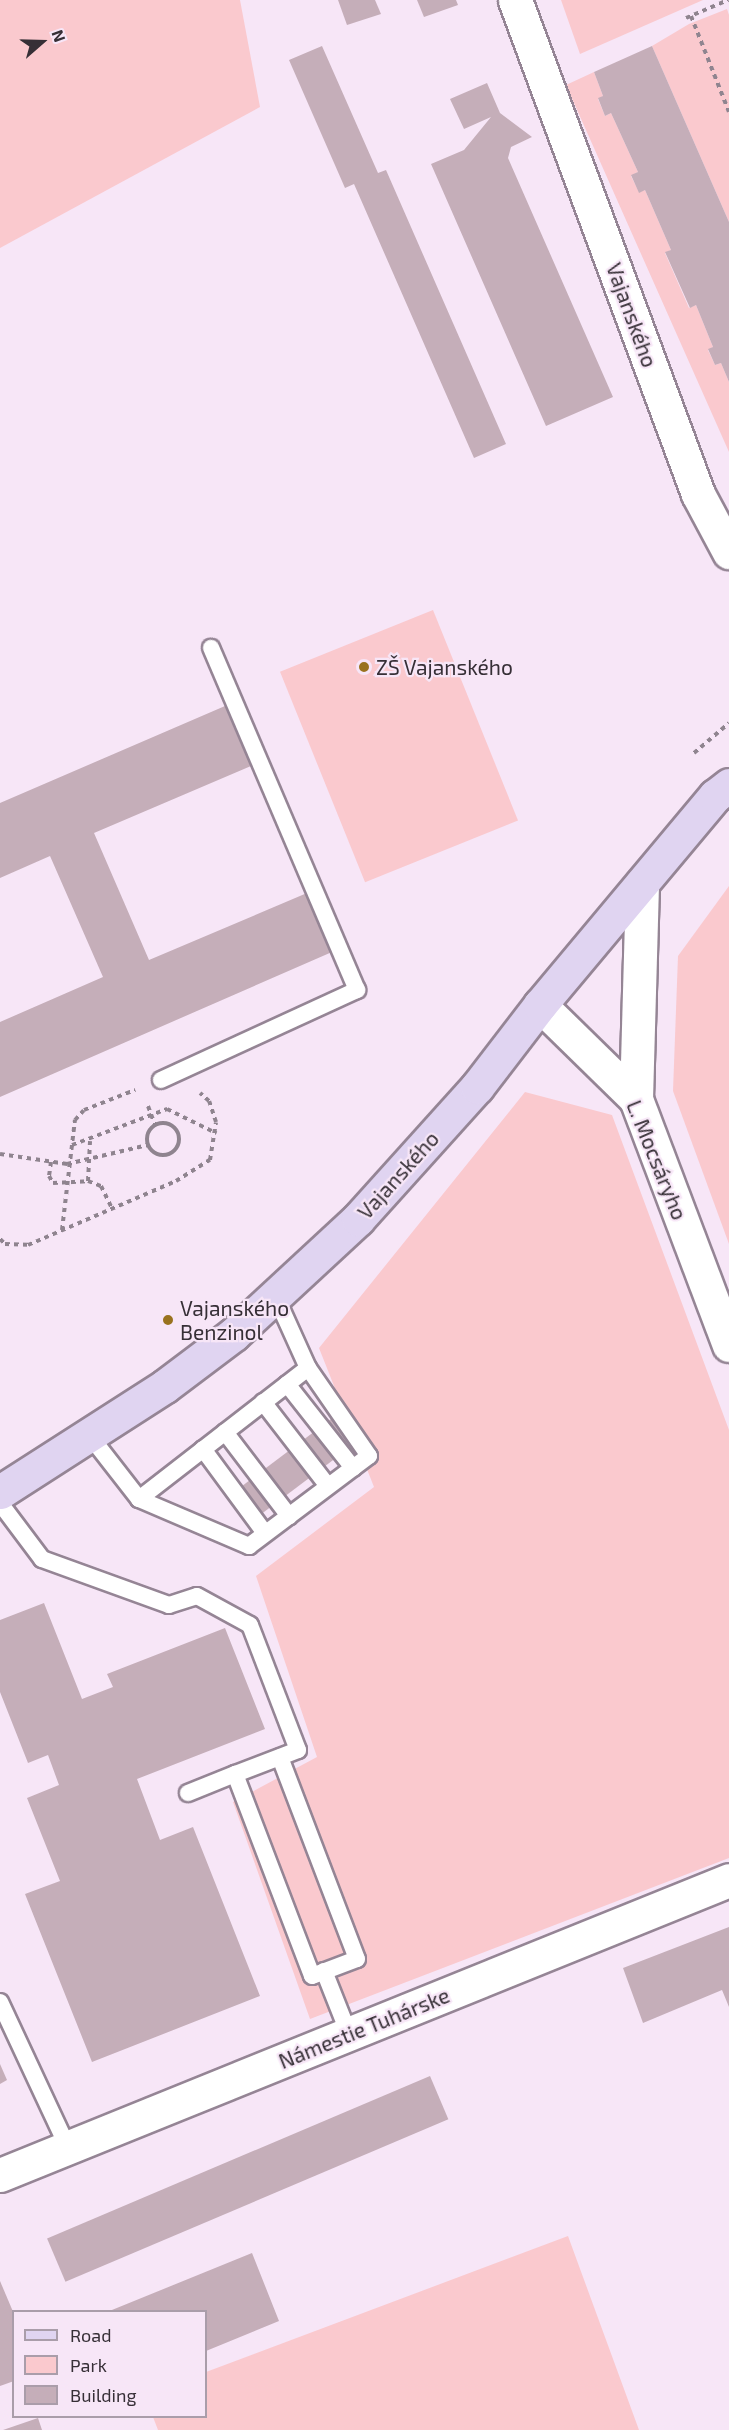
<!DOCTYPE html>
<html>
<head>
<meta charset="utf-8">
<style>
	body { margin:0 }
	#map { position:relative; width:729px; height:2430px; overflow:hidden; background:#f7e6f7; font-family:"Exo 2",sans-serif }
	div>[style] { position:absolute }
	.green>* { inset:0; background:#fac9ce; transform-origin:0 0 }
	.building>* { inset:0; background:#c5aeb9; transform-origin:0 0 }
	.path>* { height:4px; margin-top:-2px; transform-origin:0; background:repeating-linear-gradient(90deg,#8f848f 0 4.5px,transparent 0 9px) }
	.path>.ring { margin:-2px; padding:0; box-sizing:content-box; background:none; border:4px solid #8f848f; border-radius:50% }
	.roads { filter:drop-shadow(2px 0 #958595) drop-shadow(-2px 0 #958595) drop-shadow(0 2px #958595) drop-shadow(0 -2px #958595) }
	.service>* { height:16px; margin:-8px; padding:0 8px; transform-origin:8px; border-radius:8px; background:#fff }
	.minor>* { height:33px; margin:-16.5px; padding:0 16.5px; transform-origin:16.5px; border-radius:16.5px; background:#fff }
	.secondary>* { height:33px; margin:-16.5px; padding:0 16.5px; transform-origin:16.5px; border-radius:16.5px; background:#e0d4f1 }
	.dots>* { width:16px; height:16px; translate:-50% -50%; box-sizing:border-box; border:3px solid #f7e6f7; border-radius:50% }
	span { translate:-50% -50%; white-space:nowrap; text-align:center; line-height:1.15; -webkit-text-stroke:4.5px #f7e6f7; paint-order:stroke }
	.street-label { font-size:21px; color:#362f36 }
	.poi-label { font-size:21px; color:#362f36 }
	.left { translate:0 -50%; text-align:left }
	.legend { position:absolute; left:12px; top:2310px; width:195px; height:108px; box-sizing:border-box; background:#f7e6f7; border:2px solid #aa9daa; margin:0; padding:8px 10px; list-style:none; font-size:18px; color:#362f36 }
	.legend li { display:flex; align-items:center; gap:12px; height:30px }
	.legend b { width:30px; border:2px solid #aa9daa }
	.north { position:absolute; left:12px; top:12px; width:60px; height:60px; -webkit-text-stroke:4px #f7e6f7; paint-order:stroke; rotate:70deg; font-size:16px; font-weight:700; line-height:24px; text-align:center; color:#362f36 }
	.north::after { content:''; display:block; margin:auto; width:21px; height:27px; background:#362f36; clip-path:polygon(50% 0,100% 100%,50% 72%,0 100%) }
</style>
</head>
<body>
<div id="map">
	<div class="green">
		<div style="clip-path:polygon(0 0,240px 0,260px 107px,0 248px)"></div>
		<div style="clip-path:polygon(561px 0,703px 0,580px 54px)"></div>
		<div style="clip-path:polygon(727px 9px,729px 15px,729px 222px,652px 46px,689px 24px)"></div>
		<div style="clip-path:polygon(594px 72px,603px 96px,598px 99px,605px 116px,611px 113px,638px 172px,631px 176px,639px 192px,645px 190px,671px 250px,665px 253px,689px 308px,696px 305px,713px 347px,708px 350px,715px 365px,721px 363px,729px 382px,729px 452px,566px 85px)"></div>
		<div style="left:433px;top:610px;width:227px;height:165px;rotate:68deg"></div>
		<div style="clip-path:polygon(729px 886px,729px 1244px,673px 1091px,678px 956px)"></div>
		<div style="clip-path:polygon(525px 1092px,612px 1115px,729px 1430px,729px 1858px,310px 2019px,233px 1802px,317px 1757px,256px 1576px,374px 1487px,319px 1348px)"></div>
		<div style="clip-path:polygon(568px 2236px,639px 2430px,158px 2430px,153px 2417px,206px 2416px,206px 2372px)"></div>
	</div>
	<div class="building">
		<div style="clip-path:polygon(338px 0,375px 0,381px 14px,347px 25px)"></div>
		<div style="clip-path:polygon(417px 0,456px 0,458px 5px,424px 17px)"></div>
		<div style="clip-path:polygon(322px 46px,378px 173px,386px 170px,506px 444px,474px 458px,354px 184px,345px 188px,289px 60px)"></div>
		<div style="clip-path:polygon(652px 46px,729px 222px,729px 382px,721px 363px,715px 365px,708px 349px,713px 347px,696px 305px,690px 308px,665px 252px,671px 250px,645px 190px,639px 193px,631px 175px,638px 172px,611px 113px,605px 116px,598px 98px,603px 96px,594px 72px)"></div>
		<div style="clip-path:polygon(487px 83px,500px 113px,532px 137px,511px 147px,508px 158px,613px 397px,546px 426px,431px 164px,464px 150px,491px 117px,464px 129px,450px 99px)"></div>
		<div style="clip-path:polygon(225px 706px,251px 766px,94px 833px,149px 960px,307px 893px,332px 952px,0 1097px,0 1022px,103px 977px,50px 856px,0 878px,0 803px)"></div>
		<div style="left:335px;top:1416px;width:34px;height:135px;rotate:53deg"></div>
		<div style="clip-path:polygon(44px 1603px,82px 1699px,113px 1687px,107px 1674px,225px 1628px,265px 1729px,137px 1779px,160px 1840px,193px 1827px,260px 1996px,92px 2062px,25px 1894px,60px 1881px,27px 1798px,59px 1785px,48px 1755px,28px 1763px,0 1692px,0 1620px)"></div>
		<div style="clip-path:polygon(729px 1927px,729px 2007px,722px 1990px,643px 2023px,623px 1968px)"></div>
		<div style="clip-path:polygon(0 2064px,7px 2080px,0 2084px)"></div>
		<div style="left:430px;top:2076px;width:47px;height:416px;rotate:67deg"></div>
		<div style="clip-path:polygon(252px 2253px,279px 2321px,206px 2351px,206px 2312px,107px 2312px)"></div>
		<div style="clip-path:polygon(0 2281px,14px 2314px,14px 2381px,0 2386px)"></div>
		<div style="clip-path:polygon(38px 2418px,42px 2430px,3px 2430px)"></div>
	</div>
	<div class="path">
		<div style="left:691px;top:16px;width:103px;rotate:68.4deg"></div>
		<div style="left:686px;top:18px;width:46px;rotate:-23.2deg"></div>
		<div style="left:694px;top:753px;width:46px;rotate:-40.6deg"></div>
		<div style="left:148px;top:1106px;width:20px;rotate:70deg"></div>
		<div class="ring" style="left:147px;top:1123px;width:28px;height:28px"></div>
		<div style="left:72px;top:1145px;width:102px;rotate:-20.8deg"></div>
		<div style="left:167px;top:1109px;width:55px;rotate:26.1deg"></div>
		<div style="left:0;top:1154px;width:68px;rotate:8.5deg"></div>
		<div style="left:67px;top:1164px;width:83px;rotate:-13.2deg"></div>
		<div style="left:51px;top:1162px;width:14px;rotate:98deg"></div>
		<div style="left:49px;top:1176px;width:8px;rotate:60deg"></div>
		<div style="left:53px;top:1183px;width:35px;rotate:-3deg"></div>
		<div style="left:88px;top:1181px;width:40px;rotate:-87.1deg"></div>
		<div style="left:88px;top:1181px;width:14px;rotate:21deg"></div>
		<div style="left:101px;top:1186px;width:25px;rotate:64deg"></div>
		<div style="left:62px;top:1230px;width:111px;rotate:-83.3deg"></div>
		<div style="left:75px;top:1120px;width:13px;rotate:-48deg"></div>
		<div style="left:84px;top:1110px;width:55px;rotate:-21.4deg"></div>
		<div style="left:0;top:1239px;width:7px;rotate:45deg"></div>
		<div style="left:5px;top:1244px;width:23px;rotate:2deg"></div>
		<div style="left:28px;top:1245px;width:161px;rotate:-23.4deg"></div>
		<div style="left:176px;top:1181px;width:40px;rotate:-32deg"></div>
		<div style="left:210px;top:1160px;width:38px;rotate:-81deg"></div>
		<div style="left:216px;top:1122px;width:22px;rotate:-108deg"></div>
		<div style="left:209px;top:1101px;width:12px;rotate:-138deg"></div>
	</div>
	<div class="roads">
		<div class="service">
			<div style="left:161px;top:1080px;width:216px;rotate:-24.7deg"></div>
			<div style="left:357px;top:990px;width:372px;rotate:-113.1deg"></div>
			<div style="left:287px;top:1384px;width:107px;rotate:51.8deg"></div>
			<div style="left:263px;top:1402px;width:106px;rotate:52.3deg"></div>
			<div style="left:225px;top:1432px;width:106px;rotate:52.7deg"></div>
			<div style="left:90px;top:1436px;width:80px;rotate:52.1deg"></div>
			<div style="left:139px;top:1499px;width:214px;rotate:-37.8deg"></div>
			<div style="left:308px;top:1368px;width:78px;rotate:-114.3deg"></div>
			<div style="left:203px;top:1449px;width:104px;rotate:53.6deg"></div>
			<div style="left:139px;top:1499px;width:120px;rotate:23.1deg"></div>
			<div style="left:249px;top:1546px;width:150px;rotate:-36.9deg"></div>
			<div style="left:369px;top:1456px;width:107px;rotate:-124.7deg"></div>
			<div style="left:0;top:1503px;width:70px;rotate:53.1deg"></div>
			<div style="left:42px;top:1559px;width:135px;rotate:19.9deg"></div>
			<div style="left:169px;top:1605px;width:29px;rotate:-18deg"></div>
			<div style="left:197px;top:1596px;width:60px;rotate:28.7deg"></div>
			<div style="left:250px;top:1625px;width:134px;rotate:69deg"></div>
			<div style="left:298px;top:1750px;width:67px;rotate:159.1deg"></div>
			<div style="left:235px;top:1774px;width:216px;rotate:69.1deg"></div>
			<div style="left:312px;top:1976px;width:48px;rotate:-20.7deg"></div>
			<div style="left:357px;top:1959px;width:216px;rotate:-110.9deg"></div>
			<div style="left:188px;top:1793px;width:51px;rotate:-22deg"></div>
			<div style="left:324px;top:1971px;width:68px;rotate:68.4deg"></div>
			<div style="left:0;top:2002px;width:161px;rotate:65deg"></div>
		</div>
		<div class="minor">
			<div style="left:515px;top:0;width:527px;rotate:69.67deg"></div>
			<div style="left:698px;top:494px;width:66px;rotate:61.9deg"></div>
			<div style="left:540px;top:1005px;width:134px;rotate:44.4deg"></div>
			<div style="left:636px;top:1099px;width:263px;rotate:69.3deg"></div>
			<div style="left:636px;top:1099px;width:215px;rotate:-88.4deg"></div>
			<div style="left:0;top:2175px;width:786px;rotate:-22.03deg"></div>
		</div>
		<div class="secondary">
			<div style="left:0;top:1492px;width:196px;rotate:-32.7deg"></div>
			<div style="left:165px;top:1386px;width:86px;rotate:-37deg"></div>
			<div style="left:234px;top:1334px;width:169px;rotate:-42.8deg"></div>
			<div style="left:358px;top:1219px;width:178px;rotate:-48deg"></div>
			<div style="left:477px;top:1087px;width:103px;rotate:-52.5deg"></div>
			<div style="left:540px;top:1005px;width:273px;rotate:-50.1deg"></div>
			<div style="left:715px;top:796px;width:18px;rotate:-38deg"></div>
		</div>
	</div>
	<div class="dots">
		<div style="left:364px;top:667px;background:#99721e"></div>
		<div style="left:168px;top:1320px;background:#99721e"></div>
	</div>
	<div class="street-label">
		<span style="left:632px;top:315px;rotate:70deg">Vajanského</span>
		<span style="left:657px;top:1160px;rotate:68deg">L. Mocsáryho</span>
		<span style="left:398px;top:1175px;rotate:-48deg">Vajanského</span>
		<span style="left:364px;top:2028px;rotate:-22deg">Námestie Tuhárske</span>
	</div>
	<div class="poi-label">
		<span class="left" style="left:376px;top:667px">ZŠ Vajanského</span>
		<span class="left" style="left:180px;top:1320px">Vajanského<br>Benzinol</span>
	</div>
	<ul class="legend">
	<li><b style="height:8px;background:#e0d4f1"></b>Road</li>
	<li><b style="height:16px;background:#fac9ce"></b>Park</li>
	<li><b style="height:16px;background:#c5aeb9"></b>Building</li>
	</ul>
	<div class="north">N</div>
</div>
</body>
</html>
